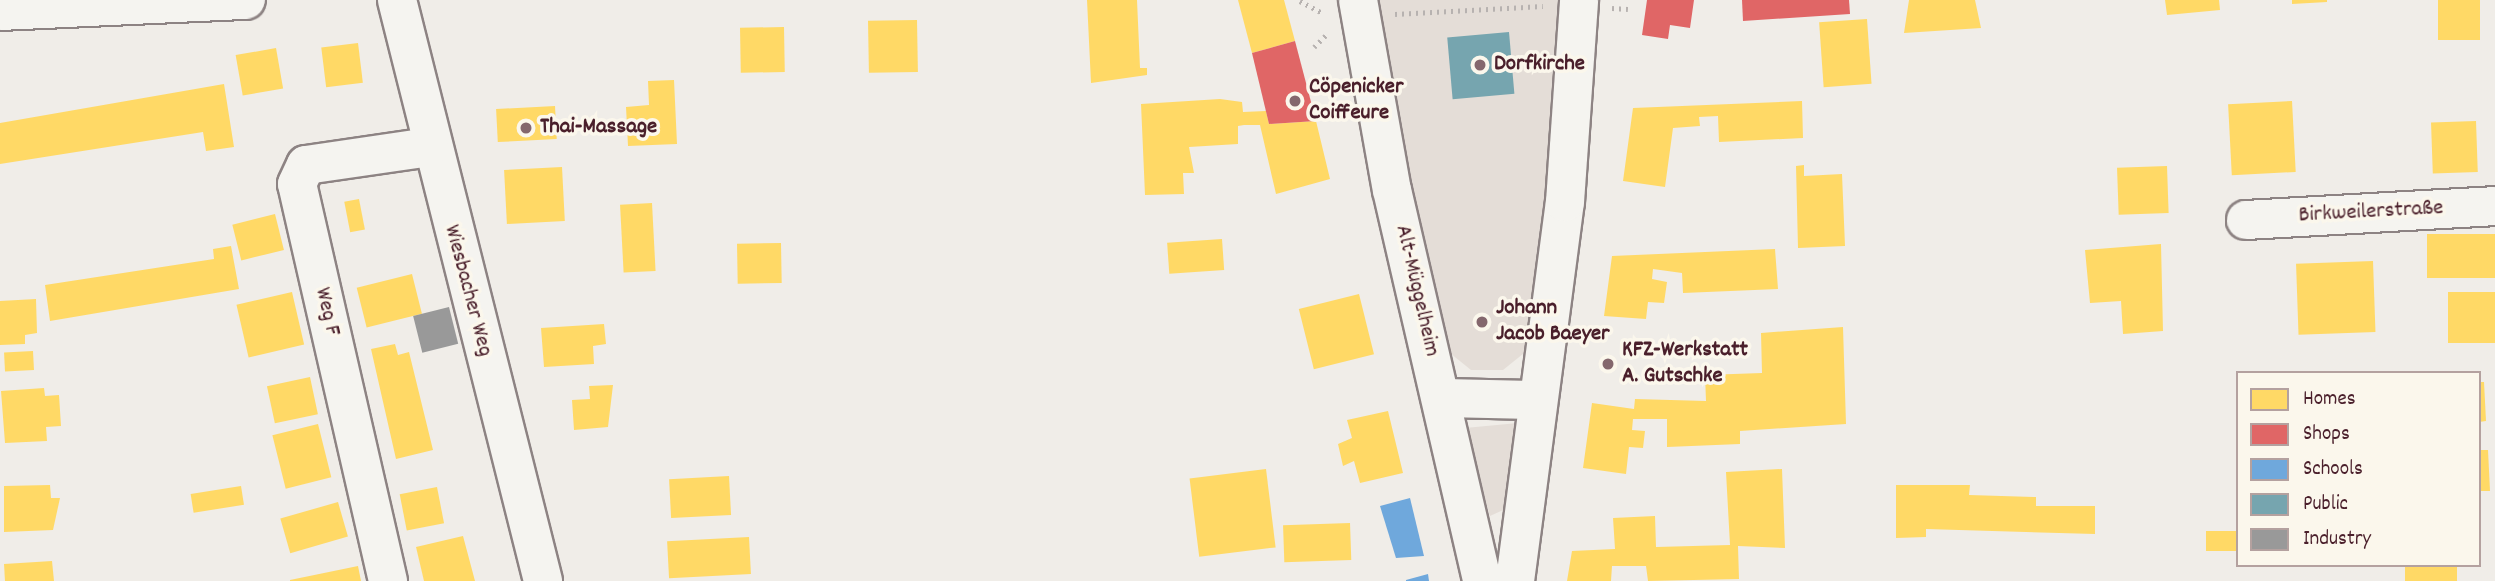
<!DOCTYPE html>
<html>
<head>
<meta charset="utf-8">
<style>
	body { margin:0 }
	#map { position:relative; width:2495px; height:581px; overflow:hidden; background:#f0ede8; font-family:Dekko,sans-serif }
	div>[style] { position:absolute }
	.green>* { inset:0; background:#e4ddd7 }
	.homes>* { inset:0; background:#ffd966; transform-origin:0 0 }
	.shops>* { inset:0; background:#e06666 }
	.schools>* { inset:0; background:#6fa8dc }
	.public>* { inset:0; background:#76a5af; transform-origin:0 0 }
	.industry>* { inset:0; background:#999; transform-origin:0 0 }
	.path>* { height:4.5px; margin-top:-2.25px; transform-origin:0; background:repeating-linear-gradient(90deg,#b7b2b0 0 2px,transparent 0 7px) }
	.roads { filter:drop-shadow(2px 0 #8d8383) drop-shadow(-2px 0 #8d8383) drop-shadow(0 2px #8d8383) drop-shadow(0 -2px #8d8383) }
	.minor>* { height:38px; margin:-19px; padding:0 19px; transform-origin:19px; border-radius:19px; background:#f5f4f0 }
	.major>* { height:38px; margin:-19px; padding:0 19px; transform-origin:19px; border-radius:19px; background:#f5f4f0 }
	.dots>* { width:19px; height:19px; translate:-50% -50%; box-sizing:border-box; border:4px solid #fbf7ec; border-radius:50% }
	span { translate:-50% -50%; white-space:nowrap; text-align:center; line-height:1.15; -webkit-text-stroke:7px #fbf7ec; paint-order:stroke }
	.poi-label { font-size:23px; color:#4a1f2b; font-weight:700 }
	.left { translate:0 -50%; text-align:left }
	.street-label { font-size:23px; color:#4a1f2b }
	.legend { position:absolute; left:2236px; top:371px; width:245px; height:196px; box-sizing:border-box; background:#fbf7ec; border:2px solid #b4a19f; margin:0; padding:9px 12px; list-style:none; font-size:21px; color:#4a1f2b }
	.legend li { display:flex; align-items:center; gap:14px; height:35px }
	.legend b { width:35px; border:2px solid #b4a19f }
</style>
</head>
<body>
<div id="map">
	<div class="green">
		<div style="clip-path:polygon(1370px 0,1571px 0,1529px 349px,1503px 370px,1471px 370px,1445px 349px)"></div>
		<div style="clip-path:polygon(1518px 423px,1512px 506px,1490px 516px,1465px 428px)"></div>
	</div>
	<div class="homes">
		<div style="clip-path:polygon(1087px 0,1137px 0,1140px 68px,1147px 68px,1147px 75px,1091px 83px)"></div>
		<div style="clip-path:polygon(1238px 0,1284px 0,1295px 41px,1252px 53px)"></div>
		<div style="clip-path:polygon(1909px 0,1975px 0,1981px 28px,1904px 33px)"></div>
		<div style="clip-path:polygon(2165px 0,2219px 0,2220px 10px,2167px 15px)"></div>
		<div style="clip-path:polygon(2292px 0,2327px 0,2327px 2px,2292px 4px)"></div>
		<div style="left:2438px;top:0;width:42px;height:40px"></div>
		<div style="left:1867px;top:19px;width:65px;height:48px;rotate:86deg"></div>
		<div style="left:917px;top:20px;width:52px;height:49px;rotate:89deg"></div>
		<div style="left:784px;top:27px;width:45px;height:44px;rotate:89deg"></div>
		<div style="left:358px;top:43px;width:40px;height:37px;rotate:83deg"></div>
		<div style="left:276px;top:48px;width:41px;height:41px;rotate:80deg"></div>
		<div style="clip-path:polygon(674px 80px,677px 144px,628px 146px,626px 107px,649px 105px,648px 81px)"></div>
		<div style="clip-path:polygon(224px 84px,234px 147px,206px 151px,203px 132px,0 164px,0 123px)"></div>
		<div style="clip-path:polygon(1220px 99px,1242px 102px,1243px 112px,1266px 111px,1269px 124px,1316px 121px,1330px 179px,1276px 194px,1260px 125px,1244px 125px,1238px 126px,1238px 144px,1189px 147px,1194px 173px,1183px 173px,1184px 194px,1145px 195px,1141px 104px)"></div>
		<div style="clip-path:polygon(1802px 101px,1803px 138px,1719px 142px,1718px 116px,1699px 117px,1700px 126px,1673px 128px,1665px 187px,1623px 181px,1633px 108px)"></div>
		<div style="left:2292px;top:101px;width:71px;height:64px;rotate:87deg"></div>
		<div style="left:555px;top:106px;width:33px;height:59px;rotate:87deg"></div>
		<div style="left:2476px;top:121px;width:51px;height:45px;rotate:88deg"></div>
		<div style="clip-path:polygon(1804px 165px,1804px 176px,1842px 174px,1845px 246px,1798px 248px,1796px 166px)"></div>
		<div style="left:2167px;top:166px;width:47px;height:50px;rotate:88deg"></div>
		<div style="left:562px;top:167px;width:54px;height:58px;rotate:87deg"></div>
		<div style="left:359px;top:199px;width:31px;height:15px;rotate:79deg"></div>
		<div style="left:652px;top:203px;width:68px;height:32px;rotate:87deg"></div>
		<div style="left:275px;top:214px;width:37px;height:44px;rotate:76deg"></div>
		<div style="left:2495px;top:234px;width:44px;height:68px;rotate:90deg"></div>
		<div style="left:1222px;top:239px;width:31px;height:55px;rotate:86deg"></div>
		<div style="left:781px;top:243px;width:40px;height:44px;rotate:89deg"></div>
		<div style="clip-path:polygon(2161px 244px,2163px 331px,2123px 334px,2121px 301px,2090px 303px,2085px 250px)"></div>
		<div style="clip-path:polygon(231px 246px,239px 289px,50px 321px,45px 285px,214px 259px,213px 249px)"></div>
		<div style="clip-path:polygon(1775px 249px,1778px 289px,1683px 293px,1682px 273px,1653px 269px,1652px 279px,1667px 282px,1664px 303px,1648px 302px,1646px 319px,1604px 316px,1612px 256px)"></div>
		<div style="left:2373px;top:261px;width:71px;height:77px;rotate:88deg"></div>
		<div style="left:412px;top:274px;width:41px;height:57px;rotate:76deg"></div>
		<div style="left:292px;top:292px;width:54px;height:57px;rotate:77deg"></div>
		<div style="left:2495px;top:292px;width:51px;height:47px;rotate:90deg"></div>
		<div style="left:1359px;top:294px;width:62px;height:62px;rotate:76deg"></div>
		<div style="clip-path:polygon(36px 299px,37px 333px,25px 335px,25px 344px,0 345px,0 301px)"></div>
		<div style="clip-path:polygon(604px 324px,606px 344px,593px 346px,594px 364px,544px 367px,541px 328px)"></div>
		<div style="clip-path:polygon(1843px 327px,1846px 424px,1740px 431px,1740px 444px,1667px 447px,1667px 419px,1633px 419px,1632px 430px,1645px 431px,1643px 448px,1629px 447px,1626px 474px,1583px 468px,1592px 403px,1634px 409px,1635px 399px,1706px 401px,1705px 375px,1762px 373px,1761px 333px)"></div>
		<div style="clip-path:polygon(395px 344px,398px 355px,409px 352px,433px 450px,396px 459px,371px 349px)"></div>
		<div style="left:33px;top:351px;width:19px;height:29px;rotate:87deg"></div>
		<div style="left:310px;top:377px;width:38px;height:44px;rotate:78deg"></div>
		<div style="clip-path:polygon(2479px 382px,2484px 382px,2486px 421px,2479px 422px)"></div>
		<div style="clip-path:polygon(613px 385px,608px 427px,574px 430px,572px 400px,590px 399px,589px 386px)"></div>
		<div style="clip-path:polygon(44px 388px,45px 396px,59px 395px,61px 426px,46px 427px,47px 441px,5px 443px,1px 391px)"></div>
		<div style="clip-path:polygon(1388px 411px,1403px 473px,1360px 483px,1354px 461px,1343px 466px,1338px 444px,1352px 438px,1347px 420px)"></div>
		<div style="left:318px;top:424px;width:55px;height:47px;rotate:76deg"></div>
		<div style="clip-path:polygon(2479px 450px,2488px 450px,2490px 491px,2479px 491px)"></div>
		<div style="left:1266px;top:469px;width:79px;height:77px;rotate:83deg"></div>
		<div style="clip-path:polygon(1782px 469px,1785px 548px,1738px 546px,1739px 579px,1648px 581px,1646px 566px,1612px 566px,1611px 581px,1567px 581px,1572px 551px,1615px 549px,1613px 518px,1655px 516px,1656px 547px,1730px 545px,1726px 472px)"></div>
		<div style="left:729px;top:476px;width:39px;height:60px;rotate:87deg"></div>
		<div style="clip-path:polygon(50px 485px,51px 498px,60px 498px,53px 530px,4px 532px,4px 486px)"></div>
		<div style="clip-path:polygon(1896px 485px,1970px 485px,1969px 495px,2036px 497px,2036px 506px,2095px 506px,2095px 534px,1926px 529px,1926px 537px,1896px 538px)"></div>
		<div style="left:241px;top:486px;width:19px;height:51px;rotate:81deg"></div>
		<div style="left:437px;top:487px;width:37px;height:38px;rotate:79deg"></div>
		<div style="left:338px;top:502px;width:36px;height:60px;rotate:74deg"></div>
		<div style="left:1350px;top:523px;width:37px;height:67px;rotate:88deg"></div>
		<div style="left:2238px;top:531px;width:20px;height:32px;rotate:90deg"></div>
		<div style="clip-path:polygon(463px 536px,475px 581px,424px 581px,416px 547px)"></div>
		<div style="left:749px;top:537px;width:37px;height:82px;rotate:87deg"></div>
		<div style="clip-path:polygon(52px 561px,54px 581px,5px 581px,4px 564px)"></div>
		<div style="left:2405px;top:565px;width:52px;height:16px"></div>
		<div style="clip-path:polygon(358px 566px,361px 581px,290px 581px,290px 580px)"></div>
	</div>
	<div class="shops">
		<div style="clip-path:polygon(1647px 0,1694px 0,1690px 28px,1670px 25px,1668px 39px,1642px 35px)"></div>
		<div style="clip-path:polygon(1742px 0,1849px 0,1850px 14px,1743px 21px)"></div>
		<div style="clip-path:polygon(1295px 41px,1316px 121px,1269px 124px,1252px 53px)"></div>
	</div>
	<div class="schools">
		<div style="clip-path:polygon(1410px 498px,1424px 556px,1396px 558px,1380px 506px)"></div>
		<div style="clip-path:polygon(1428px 574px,1429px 581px,1406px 581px,1406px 580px)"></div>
	</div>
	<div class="public">
		<div style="left:1509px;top:32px;width:62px;height:62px;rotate:85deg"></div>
	</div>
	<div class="industry">
		<div style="left:449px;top:307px;width:38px;height:37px;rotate:76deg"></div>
	</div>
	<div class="path">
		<div style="left:1300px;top:1px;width:27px;rotate:28deg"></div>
		<div style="left:1612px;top:8px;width:16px;rotate:4deg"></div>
		<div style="left:1395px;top:14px;width:148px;rotate:-3.1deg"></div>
		<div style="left:1314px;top:47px;width:20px;rotate:-45deg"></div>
	</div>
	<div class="roads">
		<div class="minor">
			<div style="left:397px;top:0;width:599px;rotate:75.89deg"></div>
			<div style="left:0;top:11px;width:246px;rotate:-2.6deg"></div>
			<div style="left:2246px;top:220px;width:249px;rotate:-3.2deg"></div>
			<div style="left:1441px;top:398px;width:95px;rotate:1.2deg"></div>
			<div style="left:388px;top:581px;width:407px;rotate:-102.9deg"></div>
			<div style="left:297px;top:184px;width:21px;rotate:-65deg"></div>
			<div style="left:306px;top:165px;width:124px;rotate:-8.3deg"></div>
		</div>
		<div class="major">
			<div style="left:1358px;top:0;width:193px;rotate:79.9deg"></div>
			<div style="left:1392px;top:190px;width:401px;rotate:77deg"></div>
			<div style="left:1515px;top:581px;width:382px;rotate:-82.5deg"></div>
			<div style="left:1565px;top:202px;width:202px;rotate:-86deg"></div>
		</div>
	</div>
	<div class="dots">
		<div style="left:1480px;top:65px;background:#84676d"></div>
		<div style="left:1295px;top:101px;background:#84676d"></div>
		<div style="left:526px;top:128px;background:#84676d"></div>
		<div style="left:1482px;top:322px;background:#84676d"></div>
		<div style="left:1608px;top:364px;background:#84676d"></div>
	</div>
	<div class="poi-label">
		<span class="left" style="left:1494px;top:65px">Dorfkirche</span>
		<span class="left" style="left:1309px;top:101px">Cöpenicker<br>Coiffeure</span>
		<span class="left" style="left:540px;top:128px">Thai-Massage</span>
		<span class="left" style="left:1496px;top:322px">Johann<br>Jacob Baeyer</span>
		<span class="left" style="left:1622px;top:364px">KFZ-Werkstatt<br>A. Gutschke</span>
	</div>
	<div class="street-label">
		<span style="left:2371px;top:213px;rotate:-3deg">Birkweilerstraße</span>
		<span style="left:467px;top:291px;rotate:75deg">Wiesbacher Weg</span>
		<span style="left:1416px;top:291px;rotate:77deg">Alt-Müggelheim</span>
		<span style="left:326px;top:312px;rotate:77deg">Weg F</span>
	</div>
	<ul class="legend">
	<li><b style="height:19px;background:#ffd966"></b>Homes</li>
	<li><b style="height:19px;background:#e06666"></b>Shops</li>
	<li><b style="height:19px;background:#6fa8dc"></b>Schools</li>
	<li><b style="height:19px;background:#76a5af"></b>Public</li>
	<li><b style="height:19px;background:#999"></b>Industry</li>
	</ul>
</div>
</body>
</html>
